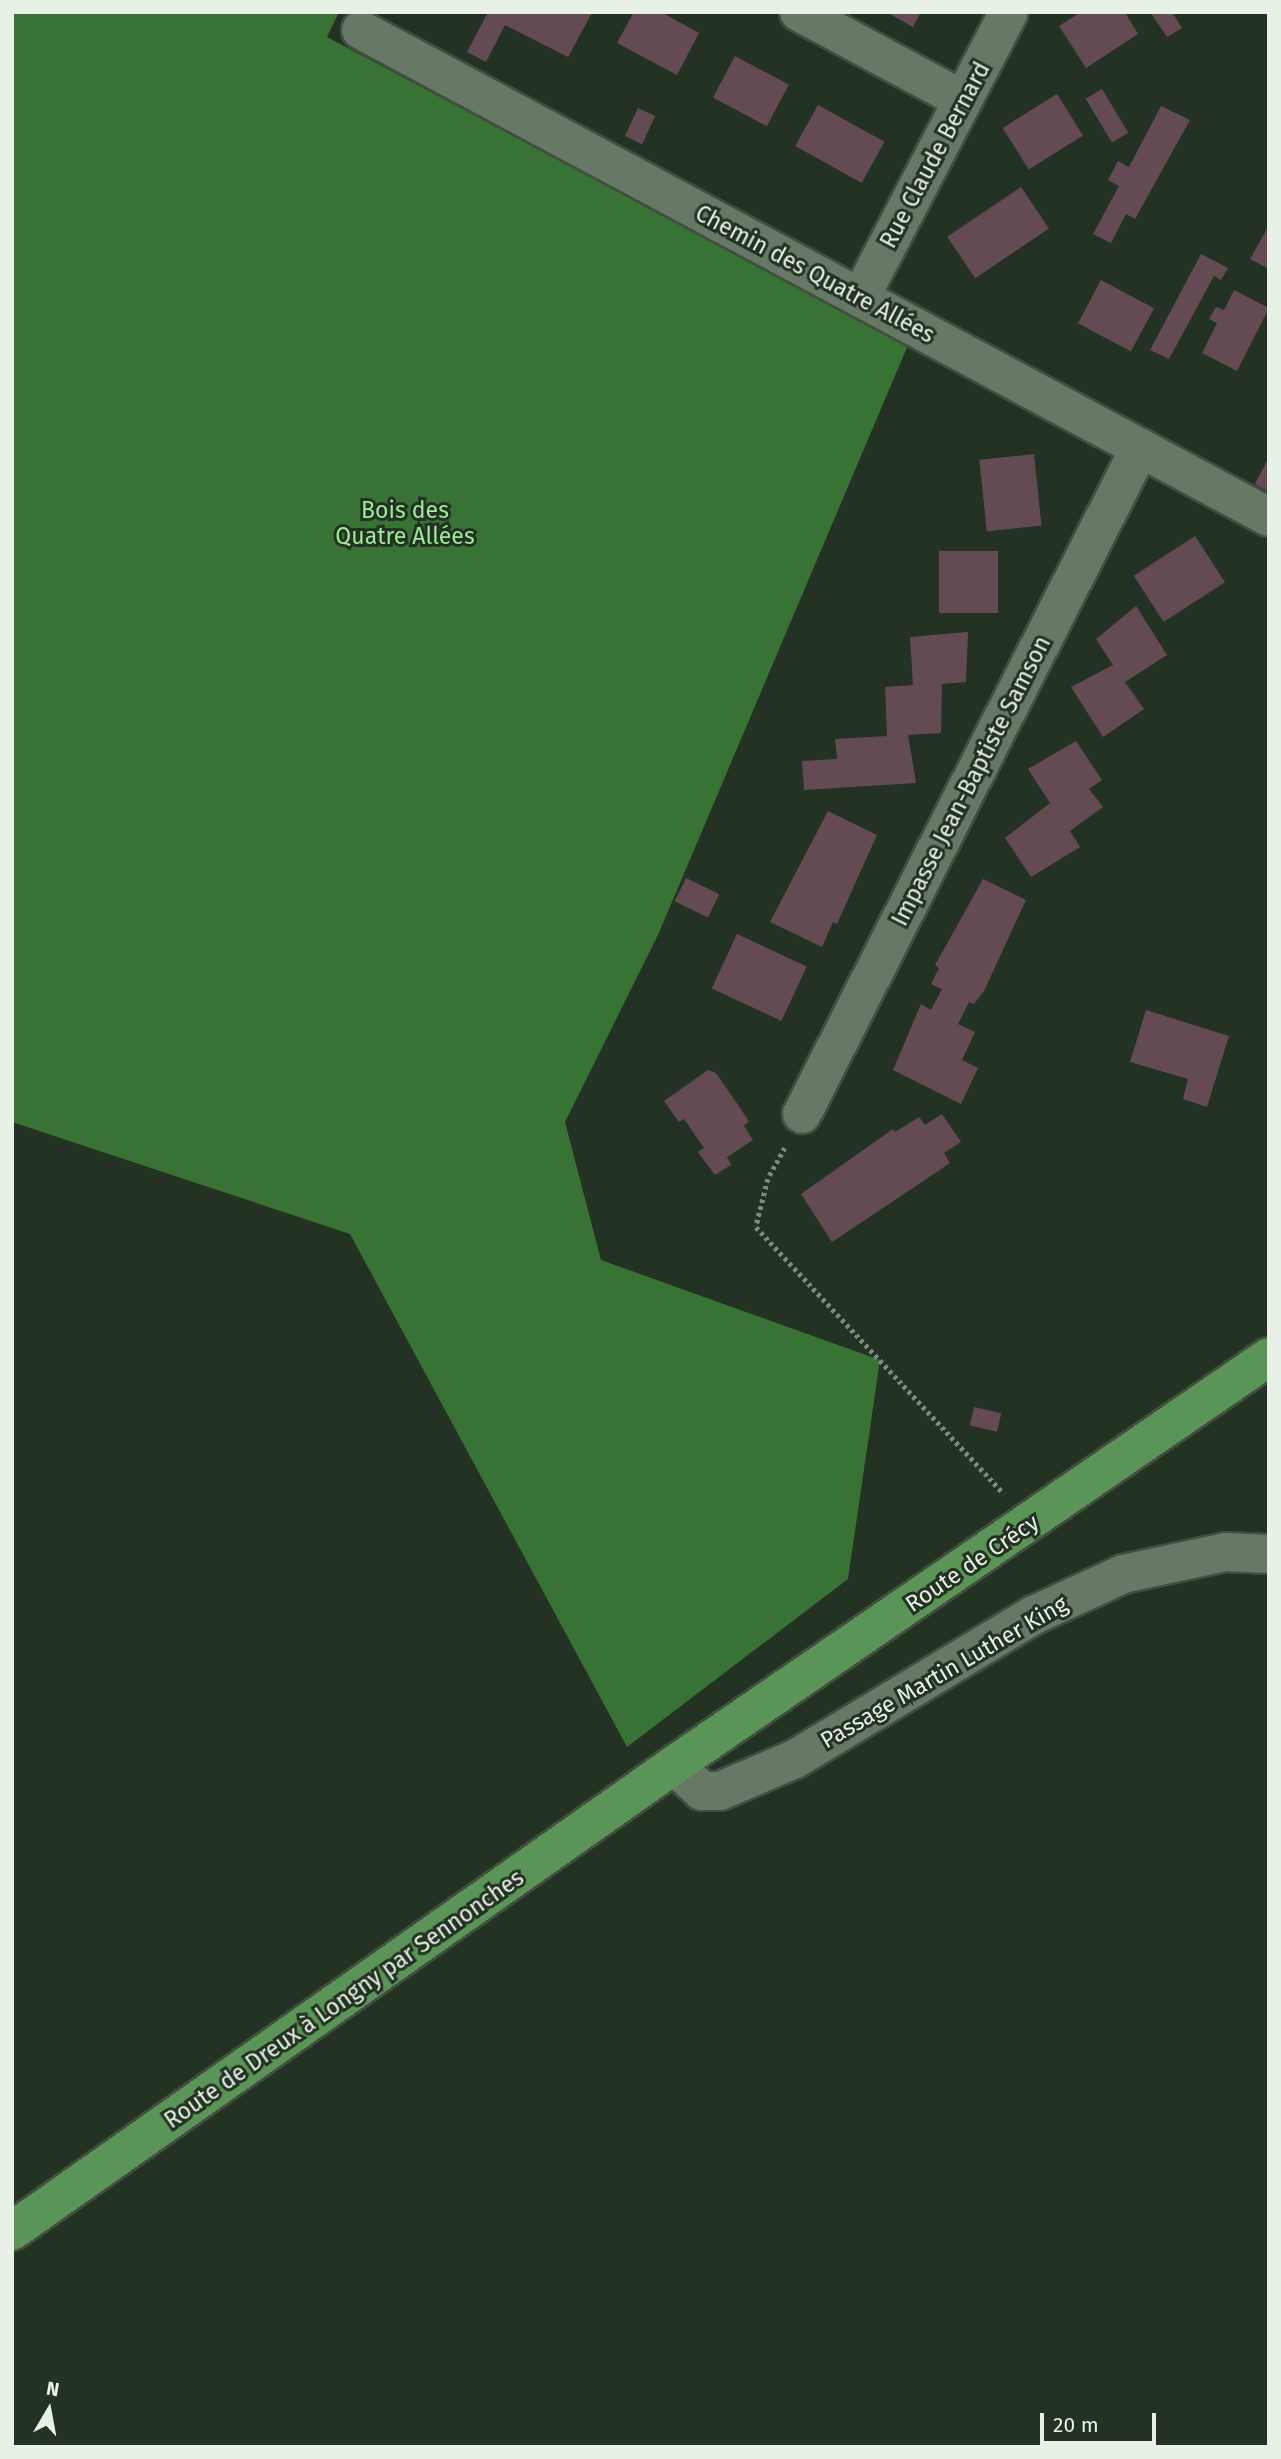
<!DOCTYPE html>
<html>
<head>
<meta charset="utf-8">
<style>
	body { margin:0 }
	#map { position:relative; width:1281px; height:2459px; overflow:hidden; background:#233222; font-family:"Fira Sans",sans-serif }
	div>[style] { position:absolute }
	.forest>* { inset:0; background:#387235 }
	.building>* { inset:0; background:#644b53; transform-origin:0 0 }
	.path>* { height:4.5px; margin-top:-2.25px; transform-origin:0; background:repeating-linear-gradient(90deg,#7e8a7d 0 3.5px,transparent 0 7px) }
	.roads { filter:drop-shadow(2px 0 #414e40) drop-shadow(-2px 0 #414e40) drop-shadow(0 2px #414e40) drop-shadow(0 -2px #414e40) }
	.minor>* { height:38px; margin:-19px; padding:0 19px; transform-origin:19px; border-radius:19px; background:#677966 }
	.major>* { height:38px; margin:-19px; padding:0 19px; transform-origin:19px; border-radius:19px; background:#5a9557 }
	span { translate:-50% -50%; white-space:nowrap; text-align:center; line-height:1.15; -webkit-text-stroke:6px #233222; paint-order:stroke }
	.street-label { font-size:23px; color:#e7f1e6 }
	.park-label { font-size:23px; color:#9cec97 }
	.frame { position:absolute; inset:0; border:14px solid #e7f1e6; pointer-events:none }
	.north { position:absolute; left:14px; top:2375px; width:70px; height:70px; -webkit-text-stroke:5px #233222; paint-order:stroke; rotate:10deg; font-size:19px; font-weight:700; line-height:28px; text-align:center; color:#e7f1e6 }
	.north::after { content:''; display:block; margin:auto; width:24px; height:32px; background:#e7f1e6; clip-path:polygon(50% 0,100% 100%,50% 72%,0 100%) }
	.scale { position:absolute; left:1040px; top:2413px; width:116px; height:32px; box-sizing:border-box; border:4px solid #e7f1e6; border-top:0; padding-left:9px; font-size:21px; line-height:24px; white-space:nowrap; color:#e7f1e6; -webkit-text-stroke:5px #233222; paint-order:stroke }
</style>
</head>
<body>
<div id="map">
	<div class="forest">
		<div style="clip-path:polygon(12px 12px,339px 12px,327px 37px,908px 345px,658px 935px,565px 1122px,601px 1260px,880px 1360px,848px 1579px,627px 1747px,350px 1234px,12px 1122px)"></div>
	</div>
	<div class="building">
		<div style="clip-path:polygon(488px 12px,590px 12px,592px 13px,568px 57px,505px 25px,486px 62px,467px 52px)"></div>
		<div style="clip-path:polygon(634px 12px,661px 12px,699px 33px,677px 75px,617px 43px)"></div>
		<div style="clip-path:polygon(886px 12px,921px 12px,913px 27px)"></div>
		<div style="clip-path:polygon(1081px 12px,1125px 12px,1138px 34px,1086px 68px,1059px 26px)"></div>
		<div style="clip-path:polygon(1150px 12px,1172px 12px,1182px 28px,1167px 37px)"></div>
		<div style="left:735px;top:56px;width:61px;height:47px;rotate:28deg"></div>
		<div style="left:1102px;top:89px;width:51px;height:19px;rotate:59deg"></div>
		<div style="left:1057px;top:94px;width:49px;height:64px;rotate:58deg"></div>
		<div style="left:818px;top:105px;width:76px;height:47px;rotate:29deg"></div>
		<div style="clip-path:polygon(1161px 106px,1190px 120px,1135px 219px,1126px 214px,1111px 243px,1093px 234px,1119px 186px,1108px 180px,1118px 161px,1129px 167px)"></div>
		<div style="left:638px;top:108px;width:19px;height:31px;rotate:25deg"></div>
		<div style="left:1021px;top:187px;width:50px;height:89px;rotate:56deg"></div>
		<div style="clip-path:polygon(1269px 225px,1269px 269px,1250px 259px)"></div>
		<div style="clip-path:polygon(1201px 254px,1228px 268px,1221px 280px,1214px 276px,1169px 359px,1150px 350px)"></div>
		<div style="left:1101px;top:280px;width:60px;height:49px;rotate:28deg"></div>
		<div style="clip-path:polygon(1234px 290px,1269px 308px,1237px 371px,1202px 353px,1217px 323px,1209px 319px,1216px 307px,1224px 310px)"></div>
		<div style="left:1034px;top:454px;width:72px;height:55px;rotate:84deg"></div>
		<div style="clip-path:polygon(1269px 457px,1269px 492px,1255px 484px)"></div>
		<div style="left:1195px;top:536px;width:55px;height:73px;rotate:57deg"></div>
		<div style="left:998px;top:551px;width:62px;height:59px;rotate:90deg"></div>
		<div style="clip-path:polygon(1136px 606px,1167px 655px,1125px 682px,1144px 709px,1103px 737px,1071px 687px,1113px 665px,1096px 639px)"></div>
		<div style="clip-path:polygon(968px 632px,966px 682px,942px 684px,941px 733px,908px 735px,916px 783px,804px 790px,802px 761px,837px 759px,835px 739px,887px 736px,885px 687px,913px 685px,910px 637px)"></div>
		<div style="clip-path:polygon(1076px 741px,1102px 780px,1089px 789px,1103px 807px,1070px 831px,1080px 847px,1031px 877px,1005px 838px,1050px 803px,1028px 769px)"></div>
		<div style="clip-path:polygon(828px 811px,877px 835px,837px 924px,833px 922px,822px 947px,770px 922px)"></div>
		<div style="left:686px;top:878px;width:37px;height:26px;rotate:26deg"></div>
		<div style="clip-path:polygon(983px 879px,1026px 900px,984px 991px,974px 1004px,969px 1002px,958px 1024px,975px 1032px,962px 1060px,978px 1068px,961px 1104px,893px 1070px,921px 1004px,931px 1010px,942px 989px,931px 984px,939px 968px,935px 965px)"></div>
		<div style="left:737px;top:934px;width:77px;height:60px;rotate:25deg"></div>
		<div style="clip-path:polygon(1146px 1010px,1229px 1036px,1207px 1107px,1183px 1099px,1188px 1079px,1130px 1062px)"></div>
		<div style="clip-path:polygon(708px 1070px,716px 1073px,749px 1121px,744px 1126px,753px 1140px,727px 1157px,731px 1165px,715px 1175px,698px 1152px,704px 1148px,684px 1119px,679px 1122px,664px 1101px)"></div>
		<div style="clip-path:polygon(942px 1114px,961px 1142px,944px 1153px,950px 1163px,832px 1242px,801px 1194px,893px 1129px,895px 1132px,919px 1117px,925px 1125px)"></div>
		<div style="left:974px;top:1407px;width:28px;height:19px;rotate:13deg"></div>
	</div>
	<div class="path">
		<div style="left:785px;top:1148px;width:35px;rotate:119deg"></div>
		<div style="left:768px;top:1179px;width:49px;rotate:104deg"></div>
		<div style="left:756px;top:1227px;width:364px;rotate:47.1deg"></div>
	</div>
	<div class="roads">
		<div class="minor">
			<div style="left:799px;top:12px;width:186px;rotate:28.2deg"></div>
			<div style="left:361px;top:30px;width:1030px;rotate:28.21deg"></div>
			<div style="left:860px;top:298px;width:322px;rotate:-62.5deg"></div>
			<div style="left:802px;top:1114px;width:747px;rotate:-63.09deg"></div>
			<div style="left:674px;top:1765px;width:38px;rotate:43deg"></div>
			<div style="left:702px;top:1791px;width:18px"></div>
			<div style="left:720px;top:1791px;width:82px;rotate:-23.1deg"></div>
			<div style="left:795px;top:1759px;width:279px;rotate:-31.1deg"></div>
			<div style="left:1034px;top:1615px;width:98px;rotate:-24.7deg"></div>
			<div style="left:1123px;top:1574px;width:105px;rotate:-12.1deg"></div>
			<div style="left:1226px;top:1552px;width:43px;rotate:2.7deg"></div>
		</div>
		<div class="major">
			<div style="left:12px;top:2231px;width:810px;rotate:-35.14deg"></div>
			<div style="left:674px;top:1765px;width:721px;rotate:-34.44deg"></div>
		</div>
	</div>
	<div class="street-label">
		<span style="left:935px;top:155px;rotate:-62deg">Rue Claude Bernard</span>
		<span style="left:815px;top:274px;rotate:28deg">Chemin des Quatre Allées</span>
		<span style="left:971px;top:781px;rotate:-63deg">Impasse Jean-Baptiste Samson</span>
		<span style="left:972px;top:1563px;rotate:-34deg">Route de Crécy</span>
		<span style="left:944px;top:1672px;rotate:-30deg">Passage Martin Luther King</span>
		<span style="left:344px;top:1999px;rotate:-35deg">Route de Dreux à Longny par Sennonches</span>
	</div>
	<div class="park-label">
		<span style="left:405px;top:523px">Bois des<br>Quatre Allées</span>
	</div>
	<div class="frame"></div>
	<div class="north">N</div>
	<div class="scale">20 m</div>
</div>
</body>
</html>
